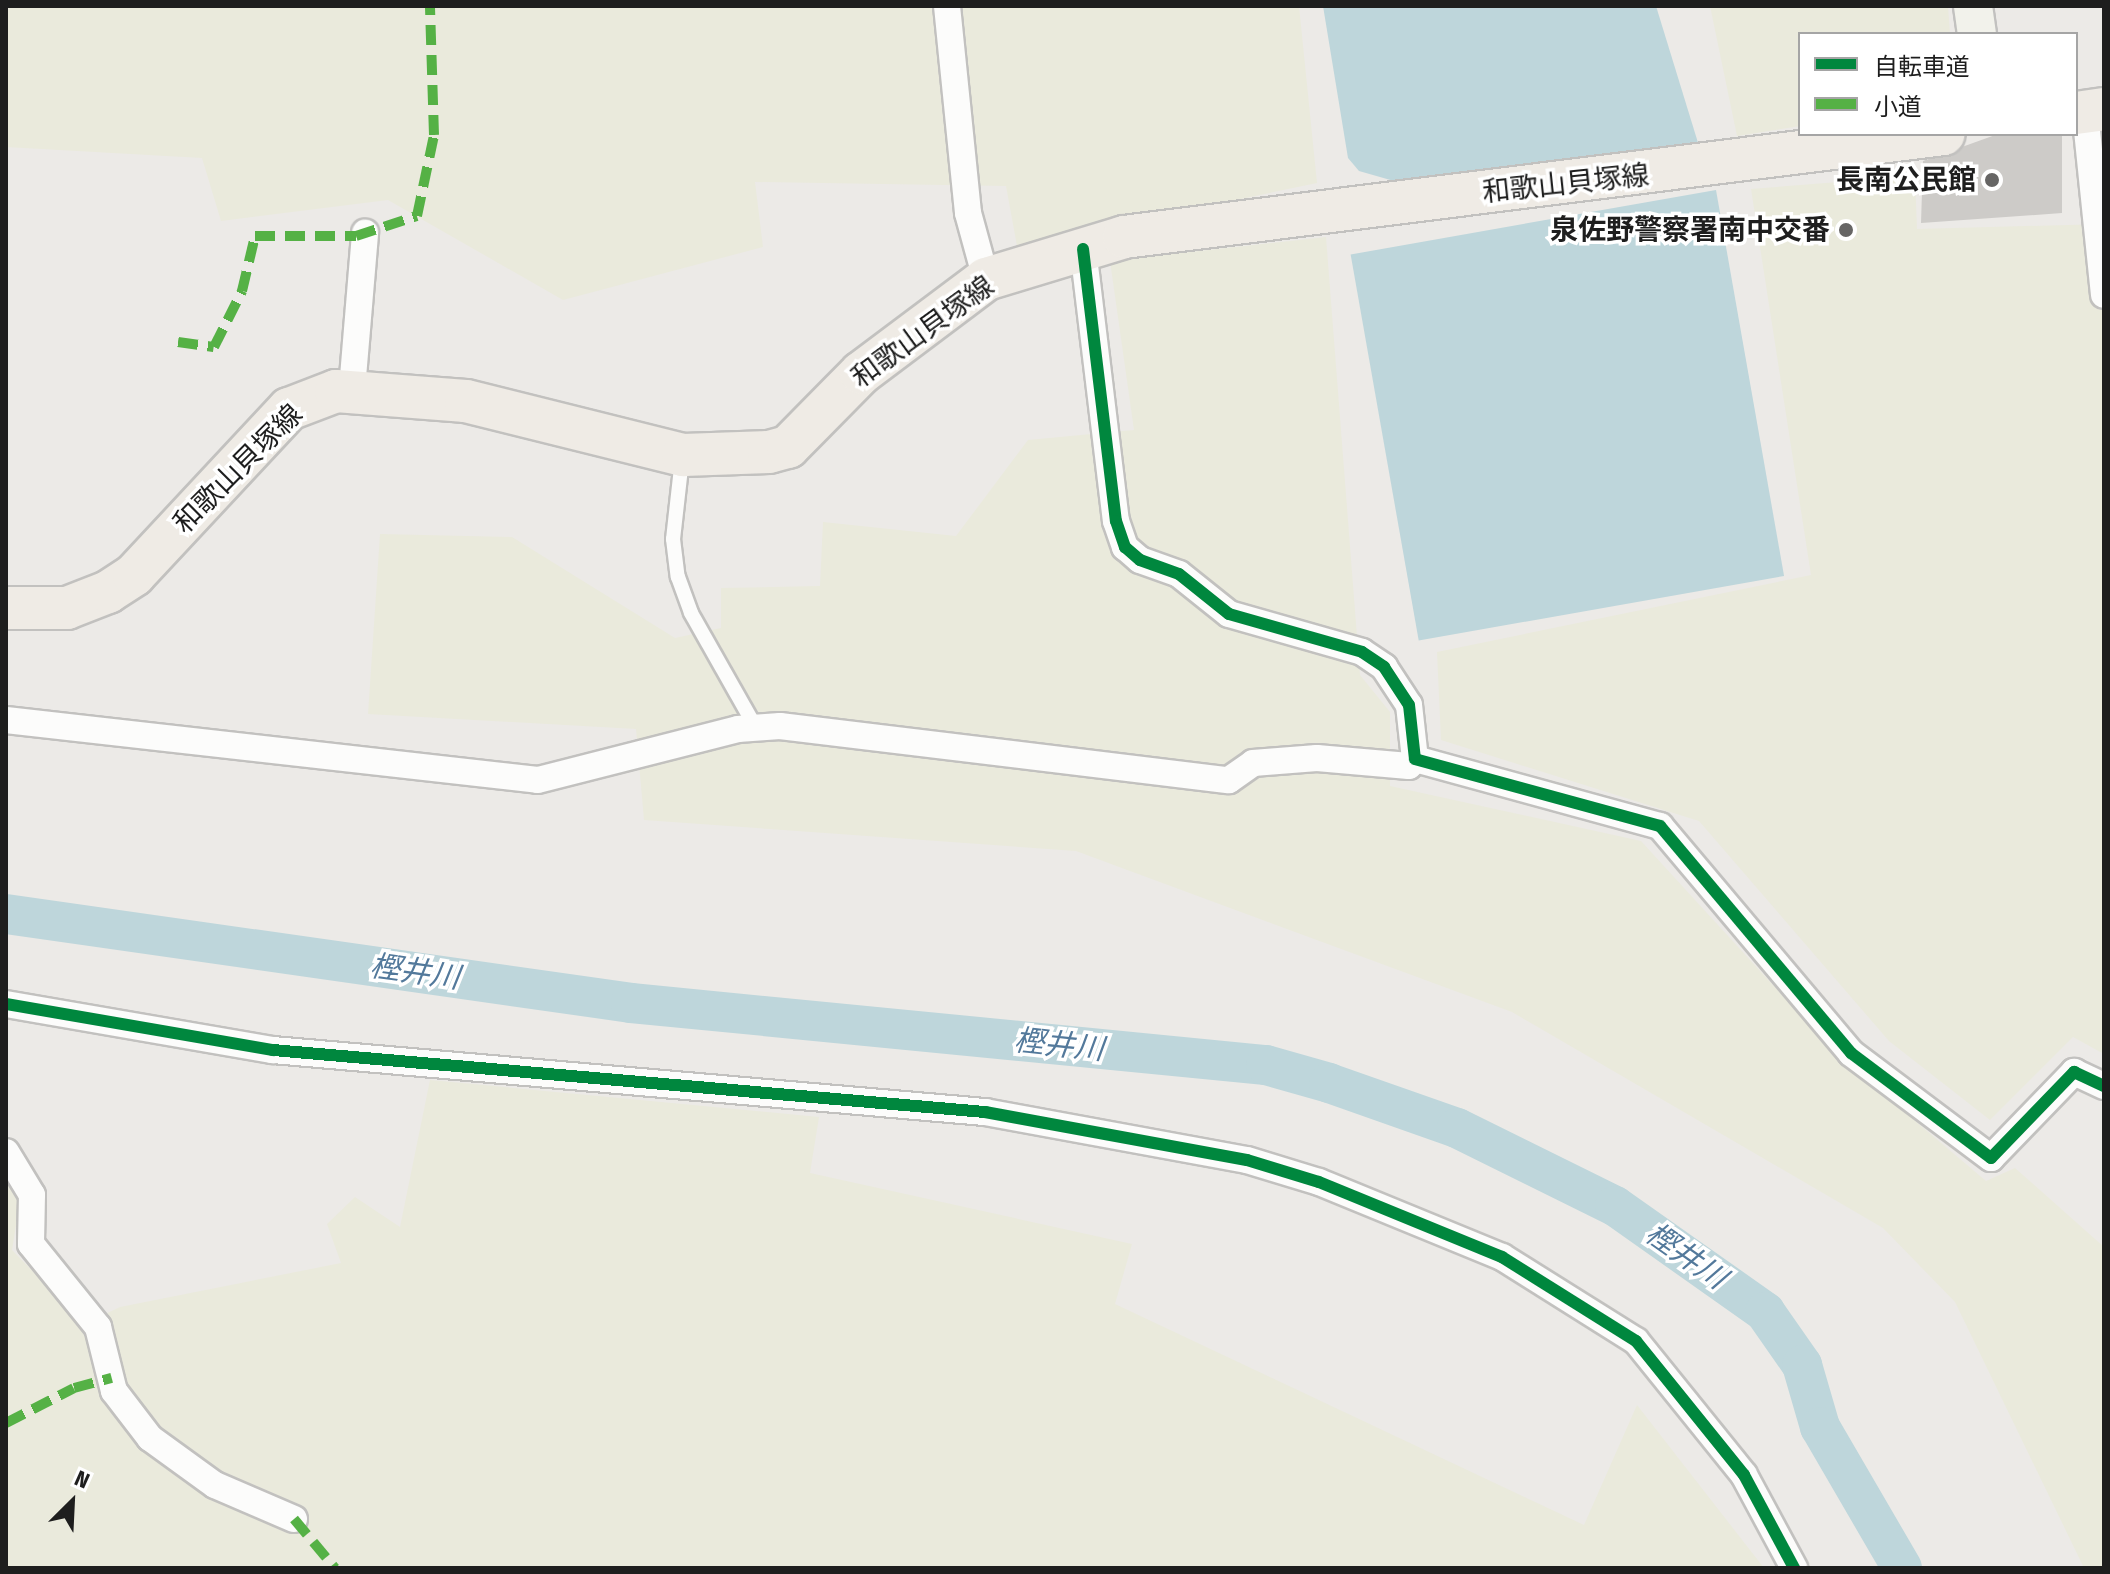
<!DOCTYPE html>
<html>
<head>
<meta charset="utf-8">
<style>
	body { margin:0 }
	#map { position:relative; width:2110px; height:1574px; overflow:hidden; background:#eceae7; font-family:"Fira Sans Condensed","Noto Sans JP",sans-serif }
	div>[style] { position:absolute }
	.farmland>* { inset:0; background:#eaeadc }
	.water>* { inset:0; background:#bed6db; transform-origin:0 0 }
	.river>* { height:40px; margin:-20px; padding:0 20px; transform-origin:20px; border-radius:20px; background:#bed6db }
	.building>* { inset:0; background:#cdcbc8 }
	.roads { filter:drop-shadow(2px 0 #c2c1bf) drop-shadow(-2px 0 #c2c1bf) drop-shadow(0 2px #c2c1bf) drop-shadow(0 -2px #c2c1bf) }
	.lane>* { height:14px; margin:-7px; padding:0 7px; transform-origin:7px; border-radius:7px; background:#fcfcfb }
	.street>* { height:26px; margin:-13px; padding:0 13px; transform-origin:13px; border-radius:13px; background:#fcfcfb }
	.secondary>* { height:38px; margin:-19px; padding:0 19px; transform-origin:19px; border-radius:19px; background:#f2f2eb }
	.primary>* { height:42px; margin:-21px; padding:0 21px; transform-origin:21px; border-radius:21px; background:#efebe5 }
	.quiet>* { height:10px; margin-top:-5px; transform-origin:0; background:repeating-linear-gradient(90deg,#55b145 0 20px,transparent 0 30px) }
	.cycleway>* { height:12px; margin:-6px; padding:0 6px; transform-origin:6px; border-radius:6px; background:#00873e }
	.dots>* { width:22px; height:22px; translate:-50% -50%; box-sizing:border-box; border:4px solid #fff; border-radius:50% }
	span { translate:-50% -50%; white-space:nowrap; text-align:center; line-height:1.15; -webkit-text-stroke:7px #fff; paint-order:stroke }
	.poi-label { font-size:28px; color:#1e1e1e; font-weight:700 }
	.right { translate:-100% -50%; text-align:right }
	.street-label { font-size:28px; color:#1e1e1e }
	.water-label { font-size:30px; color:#53799b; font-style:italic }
	.frame { position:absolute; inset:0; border:8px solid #1e1e1e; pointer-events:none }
	.legend { position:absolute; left:1798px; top:32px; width:280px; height:104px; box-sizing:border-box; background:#fff; border:2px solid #a5a5a5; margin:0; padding:10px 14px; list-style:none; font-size:24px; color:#1e1e1e }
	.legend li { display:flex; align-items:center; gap:16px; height:40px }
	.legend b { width:40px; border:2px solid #a5a5a5 }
	.north { position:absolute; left:32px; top:1462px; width:80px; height:80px; -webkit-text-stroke:6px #fff; paint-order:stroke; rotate:24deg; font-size:22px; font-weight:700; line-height:32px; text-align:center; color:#1e1e1e }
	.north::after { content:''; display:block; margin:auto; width:28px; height:36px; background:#1e1e1e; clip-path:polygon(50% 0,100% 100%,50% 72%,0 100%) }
</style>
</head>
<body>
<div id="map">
	<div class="farmland">
		<div style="clip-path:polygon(6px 6px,1299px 6px,1317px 183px,1017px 246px,1006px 186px,755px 182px,763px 247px,563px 300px,388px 200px,221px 221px,202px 158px,6px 147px)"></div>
		<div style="clip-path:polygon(1710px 6px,1948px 6px,1950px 34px,1800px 34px,1800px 126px,1737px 136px)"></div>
		<div style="clip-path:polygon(1915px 176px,1917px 229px,2104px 224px,2104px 1054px,2073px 1037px,1990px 1120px,1889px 1041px,1699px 821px,1441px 740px,1437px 652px,1811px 575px,1751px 189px)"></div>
		<div style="clip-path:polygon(1326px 237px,1360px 675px,1390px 712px,1390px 786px,1641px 841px,1836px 1054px,1986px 1181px,2015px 1168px,2104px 1247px,2104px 1568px,2084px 1568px,1955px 1302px,1883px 1228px,1512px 1012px,1076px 851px,644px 820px,636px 729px,368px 714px,380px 534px,512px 537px,675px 638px,721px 628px,721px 588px,820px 586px,823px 522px,956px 536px,1028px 440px,1134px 430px,1110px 261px)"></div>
		<div style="clip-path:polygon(430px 1080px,819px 1117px,810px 1173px,1132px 1244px,1115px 1304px,1584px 1525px,1637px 1405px,1764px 1568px,6px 1568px,6px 1166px,21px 1194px,12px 1250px,84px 1324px,120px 1307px,341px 1263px,327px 1224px,355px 1197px,400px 1227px)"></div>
	</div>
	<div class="water">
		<div style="clip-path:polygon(1323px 6px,1656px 6px,1699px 146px,1394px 181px,1359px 171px,1348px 158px)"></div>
		<div style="left:1716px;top:190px;width:392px;height:371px;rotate:80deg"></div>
	</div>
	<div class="river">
		<div style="left:6px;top:914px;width:631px;rotate:8.1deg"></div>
		<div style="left:631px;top:1003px;width:638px;rotate:5.58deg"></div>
		<div style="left:1266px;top:1065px;width:66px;rotate:15.9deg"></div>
		<div style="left:1329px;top:1083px;width:136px;rotate:19.4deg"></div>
		<div style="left:1457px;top:1128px;width:176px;rotate:26.3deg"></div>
		<div style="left:1615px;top:1206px;width:184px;rotate:35.2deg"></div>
		<div style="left:1765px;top:1312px;width:65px;rotate:55.1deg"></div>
		<div style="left:1802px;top:1365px;width:65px;rotate:73.8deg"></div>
		<div style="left:1820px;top:1427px;width:163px;rotate:59.8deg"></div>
	</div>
	<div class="building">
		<div style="clip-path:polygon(1998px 134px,2062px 134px,2062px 213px,1921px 223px,1923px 161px)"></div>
	</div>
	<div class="roads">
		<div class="lane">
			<div style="left:682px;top:459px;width:81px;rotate:96.4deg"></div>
			<div style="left:673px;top:539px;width:38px;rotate:83deg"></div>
			<div style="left:678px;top:577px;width:38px;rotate:70deg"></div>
			<div style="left:691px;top:613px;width:132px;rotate:60.5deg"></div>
		</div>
		<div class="street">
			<div style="left:947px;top:6px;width:208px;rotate:84.2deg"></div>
			<div style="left:968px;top:213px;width:68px;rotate:74.7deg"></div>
			<div style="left:2085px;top:111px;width:185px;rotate:84.1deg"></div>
			<div style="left:1083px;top:249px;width:274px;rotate:83.1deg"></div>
			<div style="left:1116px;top:521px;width:28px;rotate:71deg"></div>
			<div style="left:1125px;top:547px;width:20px;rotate:41deg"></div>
			<div style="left:1140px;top:560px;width:41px;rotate:19.7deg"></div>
			<div style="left:1179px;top:574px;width:64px;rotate:38.7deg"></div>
			<div style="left:1229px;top:614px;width:138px;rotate:15.9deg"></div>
			<div style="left:1362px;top:652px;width:27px;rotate:34deg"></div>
			<div style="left:1384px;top:667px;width:45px;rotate:56.7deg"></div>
			<div style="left:1409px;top:705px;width:54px;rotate:83.7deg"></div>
			<div style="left:1415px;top:759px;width:254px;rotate:15.3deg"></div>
			<div style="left:1660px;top:826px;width:297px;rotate:49.9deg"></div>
			<div style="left:1851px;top:1053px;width:175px;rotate:36.9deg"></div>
			<div style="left:1991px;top:1158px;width:120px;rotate:-46deg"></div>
			<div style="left:2074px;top:1072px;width:33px;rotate:25deg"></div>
			<div style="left:352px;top:389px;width:157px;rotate:-85.2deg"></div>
			<div style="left:6px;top:720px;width:535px;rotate:6.43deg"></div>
			<div style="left:538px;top:780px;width:206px;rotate:-14.3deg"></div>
			<div style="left:738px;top:729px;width:42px;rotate:-4.1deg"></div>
			<div style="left:780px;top:726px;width:452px;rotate:6.9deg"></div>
			<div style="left:1229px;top:780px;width:29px;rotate:-35deg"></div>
			<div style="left:1253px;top:763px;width:64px;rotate:-4.5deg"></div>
			<div style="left:1317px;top:758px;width:92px;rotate:5deg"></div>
			<div style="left:1409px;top:766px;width:9px;rotate:-49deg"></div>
			<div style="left:6px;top:1004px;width:271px;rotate:9.8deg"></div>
			<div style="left:273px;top:1050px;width:715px;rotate:4.98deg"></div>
			<div style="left:985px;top:1112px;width:266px;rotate:10.4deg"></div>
			<div style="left:1247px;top:1160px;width:75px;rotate:17deg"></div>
			<div style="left:1319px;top:1182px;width:198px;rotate:22.3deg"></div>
			<div style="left:1502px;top:1257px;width:158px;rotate:32.1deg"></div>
			<div style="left:1636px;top:1341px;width:172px;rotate:51.1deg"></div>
			<div style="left:1744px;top:1475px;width:106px;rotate:61.7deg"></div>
			<div style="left:6px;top:1152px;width:50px;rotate:58.8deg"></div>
			<div style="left:32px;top:1195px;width:49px;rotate:91.2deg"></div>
			<div style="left:31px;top:1244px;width:107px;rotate:51.1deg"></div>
			<div style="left:98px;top:1327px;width:66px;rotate:76deg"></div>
			<div style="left:114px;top:1391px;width:59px;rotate:52.5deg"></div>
			<div style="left:150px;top:1438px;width:80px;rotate:35.9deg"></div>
			<div style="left:215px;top:1485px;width:86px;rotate:23.3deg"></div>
		</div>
		<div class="secondary">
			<div style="left:1973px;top:6px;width:28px;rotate:82deg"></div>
		</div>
		<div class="primary">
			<div style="left:2076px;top:113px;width:28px;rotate:-8deg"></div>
			<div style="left:6px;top:608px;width:61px"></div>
			<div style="left:67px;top:608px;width:44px;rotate:-21.3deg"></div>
			<div style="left:108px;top:592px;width:31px;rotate:-33deg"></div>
			<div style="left:134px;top:575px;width:227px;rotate:-47deg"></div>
			<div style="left:289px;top:409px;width:50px;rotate:-21deg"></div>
			<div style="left:336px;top:391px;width:130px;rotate:4.4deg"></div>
			<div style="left:466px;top:401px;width:224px;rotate:14deg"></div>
			<div style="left:683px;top:455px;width:86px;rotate:-2deg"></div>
			<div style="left:769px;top:452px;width:20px;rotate:-15deg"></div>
			<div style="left:788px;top:447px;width:104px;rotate:-45.4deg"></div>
			<div style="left:861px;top:373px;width:156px;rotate:-36.9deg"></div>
			<div style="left:986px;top:279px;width:144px;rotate:-16.9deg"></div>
			<div style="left:1124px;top:237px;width:826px;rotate:-7.16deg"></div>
		</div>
	</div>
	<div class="quiet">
		<div style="left:178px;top:342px;width:36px;rotate:8deg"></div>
		<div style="left:214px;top:347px;width:63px;rotate:-63.4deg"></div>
		<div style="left:242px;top:291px;width:57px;rotate:-76.7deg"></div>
		<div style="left:255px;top:236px;width:101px"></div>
		<div style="left:356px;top:236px;width:64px;rotate:-18.2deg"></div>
		<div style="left:417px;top:216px;width:83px;rotate:-78.1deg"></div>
		<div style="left:434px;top:135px;width:129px;rotate:-91.8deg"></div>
		<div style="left:6px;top:1423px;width:76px;rotate:-27.2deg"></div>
		<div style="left:74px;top:1388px;width:39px;rotate:-15deg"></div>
		<div style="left:294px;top:1519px;width:64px;rotate:50.1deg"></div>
	</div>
	<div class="cycleway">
		<div style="left:1083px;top:249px;width:274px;rotate:83.1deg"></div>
		<div style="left:1116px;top:521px;width:28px;rotate:71deg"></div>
		<div style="left:1125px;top:547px;width:20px;rotate:41deg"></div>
		<div style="left:1140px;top:560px;width:41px;rotate:19.7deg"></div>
		<div style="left:1179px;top:574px;width:64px;rotate:38.7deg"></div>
		<div style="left:1229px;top:614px;width:138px;rotate:15.9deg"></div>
		<div style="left:1362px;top:652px;width:27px;rotate:34deg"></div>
		<div style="left:1384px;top:667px;width:45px;rotate:56.7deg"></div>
		<div style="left:1409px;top:705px;width:54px;rotate:83.7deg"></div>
		<div style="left:1415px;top:759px;width:254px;rotate:15.3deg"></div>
		<div style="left:1660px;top:826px;width:297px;rotate:49.9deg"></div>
		<div style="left:1851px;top:1053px;width:175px;rotate:36.9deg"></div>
		<div style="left:1991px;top:1158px;width:120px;rotate:-46deg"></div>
		<div style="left:2074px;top:1072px;width:33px;rotate:25deg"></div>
		<div style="left:6px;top:1004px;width:271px;rotate:9.8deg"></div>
		<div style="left:273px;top:1050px;width:715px;rotate:4.98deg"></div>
		<div style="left:985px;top:1112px;width:266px;rotate:10.4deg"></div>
		<div style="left:1247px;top:1160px;width:75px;rotate:17deg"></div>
		<div style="left:1319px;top:1182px;width:198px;rotate:22.3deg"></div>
		<div style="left:1502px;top:1257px;width:158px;rotate:32.1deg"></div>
		<div style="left:1636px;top:1341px;width:172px;rotate:51.1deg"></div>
		<div style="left:1744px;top:1475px;width:106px;rotate:61.7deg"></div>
	</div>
	<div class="dots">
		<div style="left:1992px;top:180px;background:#666564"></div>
		<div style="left:1846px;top:230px;background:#666564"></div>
	</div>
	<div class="poi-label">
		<span class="right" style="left:1976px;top:180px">長南公民館</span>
		<span class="right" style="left:1830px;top:230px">泉佐野警察署南中交番</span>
	</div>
	<div class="street-label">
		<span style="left:1566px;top:184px;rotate:-6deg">和歌山貝塚線</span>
		<span style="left:923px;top:332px;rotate:-36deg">和歌山貝塚線</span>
		<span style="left:238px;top:469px;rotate:-45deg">和歌山貝塚線</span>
	</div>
	<div class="water-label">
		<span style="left:415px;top:972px;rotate:8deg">樫井川</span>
		<span style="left:1059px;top:1045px;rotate:6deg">樫井川</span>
		<span style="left:1686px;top:1256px;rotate:35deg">樫井川</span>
	</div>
	<div class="frame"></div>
	<ul class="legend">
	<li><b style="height:10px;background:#00873e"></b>自転車道</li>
	<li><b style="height:10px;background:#55b145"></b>小道</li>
	</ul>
	<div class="north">N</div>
</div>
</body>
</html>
